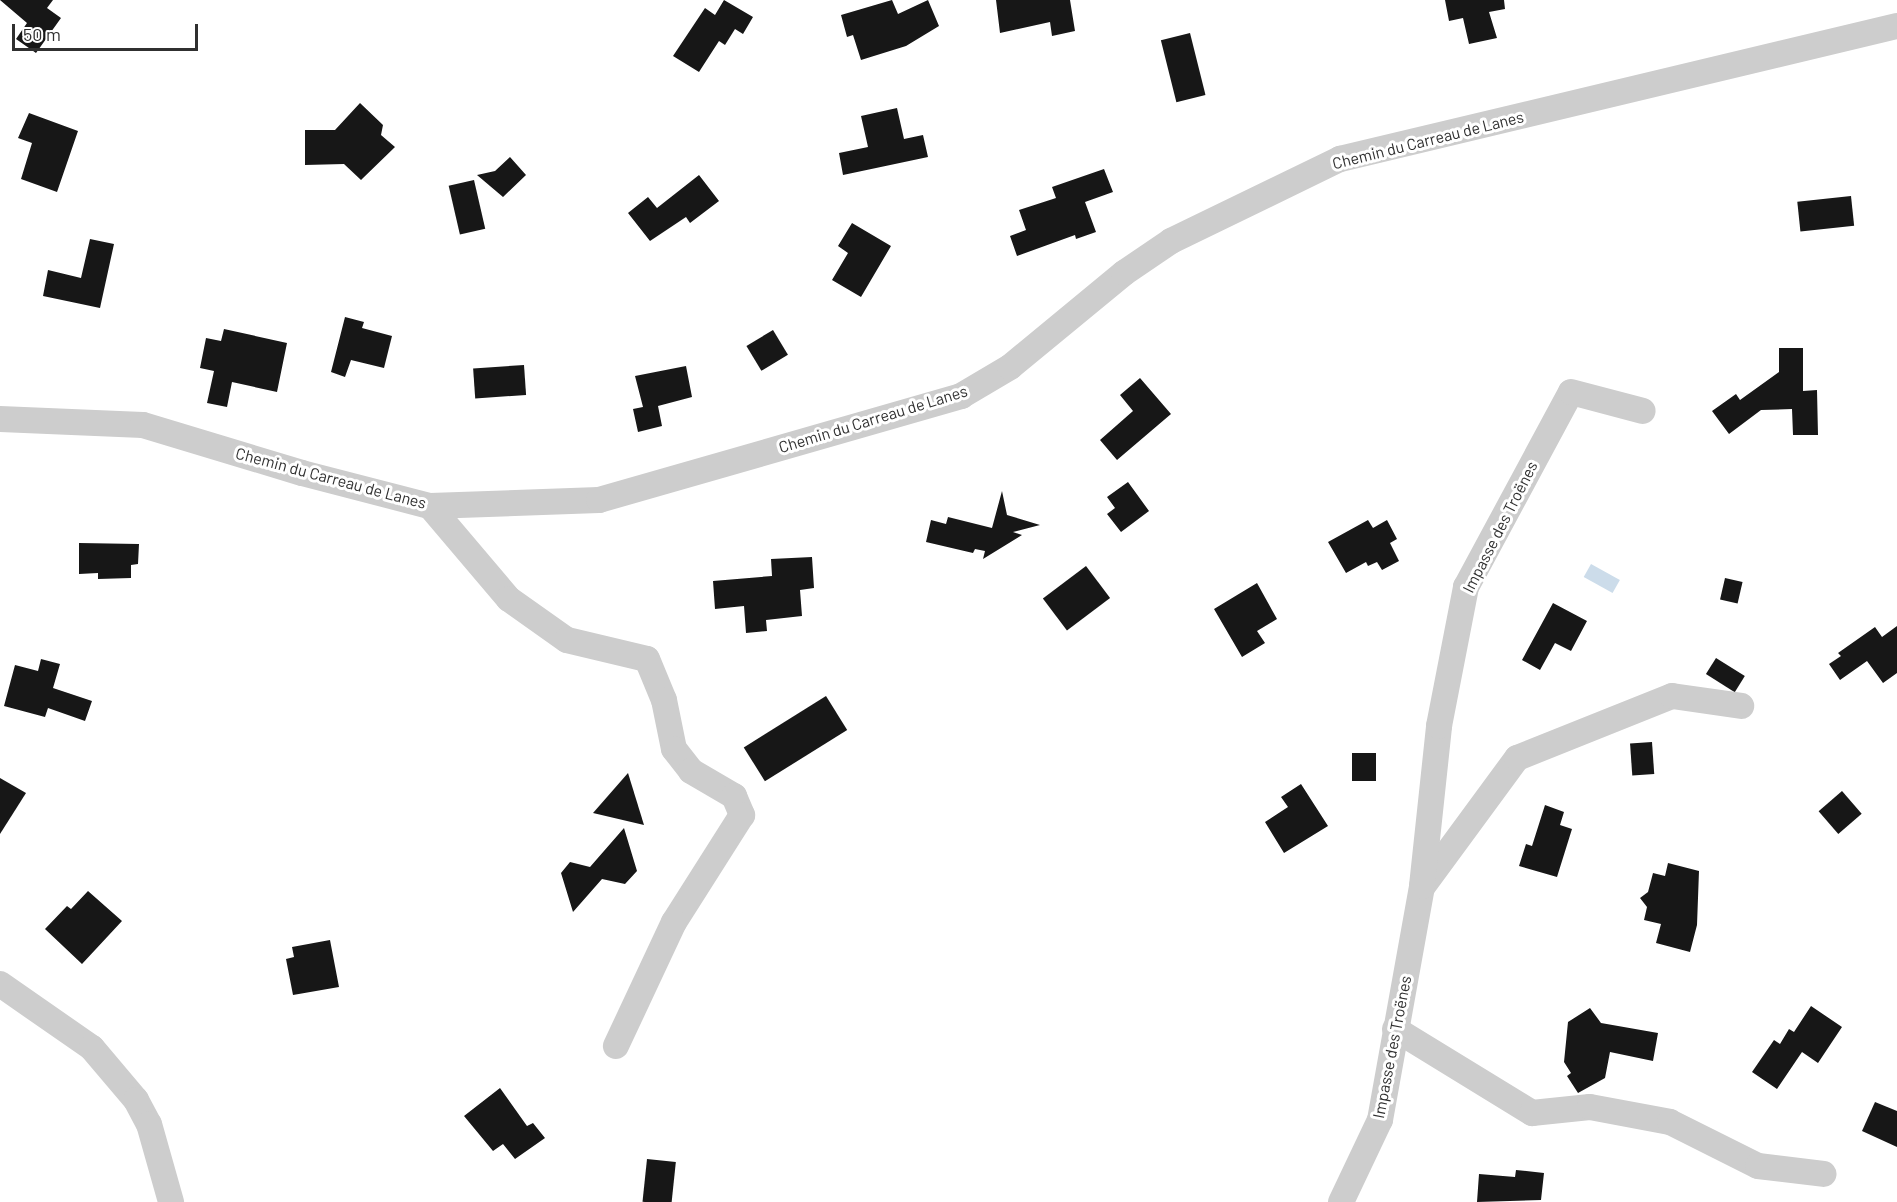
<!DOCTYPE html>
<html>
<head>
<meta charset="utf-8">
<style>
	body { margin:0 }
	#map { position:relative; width:1897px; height:1202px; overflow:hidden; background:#fff; font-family:Barlow,sans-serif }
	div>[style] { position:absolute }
	.water>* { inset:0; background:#ccdcea; transform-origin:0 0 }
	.building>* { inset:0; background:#171717; transform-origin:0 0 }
	.street>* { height:26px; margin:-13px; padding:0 13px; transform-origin:13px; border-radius:13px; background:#cdcdcd }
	span { translate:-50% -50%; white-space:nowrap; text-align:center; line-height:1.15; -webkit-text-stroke:6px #fff; paint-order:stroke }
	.street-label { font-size:16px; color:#303030 }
	.scale { position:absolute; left:12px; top:24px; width:186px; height:27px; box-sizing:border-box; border:3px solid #303030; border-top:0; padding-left:8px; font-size:18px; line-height:21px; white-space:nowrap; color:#303030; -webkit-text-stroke:4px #fff; paint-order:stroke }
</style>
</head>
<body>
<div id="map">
	<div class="water">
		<div style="left:1591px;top:564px;width:33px;height:15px;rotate:29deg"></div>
	</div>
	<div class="building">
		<div style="clip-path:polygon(0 0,53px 0,47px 8px,61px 18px,36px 53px,16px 39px,27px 23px)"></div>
		<div style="clip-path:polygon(724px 0,753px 17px,743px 34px,735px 29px,725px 45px,719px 41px,699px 72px,673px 56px,705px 8px,715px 15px)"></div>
		<div style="clip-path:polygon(892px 0,898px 14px,928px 0,939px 26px,906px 46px,861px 60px,853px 35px,847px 37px,841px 15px)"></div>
		<div style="clip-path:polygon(996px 0,1070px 0,1075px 31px,1052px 36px,1050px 22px,1000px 33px)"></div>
		<div style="clip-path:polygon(1445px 0,1504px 0,1505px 9px,1489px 12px,1497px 38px,1469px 44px,1463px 18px,1449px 21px)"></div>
		<div style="left:1190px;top:33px;width:64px;height:30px;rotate:76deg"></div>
		<div style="clip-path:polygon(360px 103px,383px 125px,381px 135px,395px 147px,361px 180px,344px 164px,305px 165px,305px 130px,335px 130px)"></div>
		<div style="clip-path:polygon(897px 108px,904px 139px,923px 135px,928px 157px,843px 175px,839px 153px,868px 147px,861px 116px)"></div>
		<div style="clip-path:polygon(29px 113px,78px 131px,57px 192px,21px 179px,32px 143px,18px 138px)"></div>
		<div style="clip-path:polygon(510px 157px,526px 175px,503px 197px,477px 175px,495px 171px)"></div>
		<div style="clip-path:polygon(1104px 169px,1113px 192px,1085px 202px,1096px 232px,1076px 239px,1075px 235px,1017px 256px,1010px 236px,1026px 230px,1019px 210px,1056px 198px,1052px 187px)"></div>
		<div style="clip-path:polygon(699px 175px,719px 201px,690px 223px,686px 217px,650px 241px,628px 213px,648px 197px,657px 208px)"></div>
		<div style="left:474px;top:180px;width:50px;height:26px;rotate:77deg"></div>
		<div style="left:1851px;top:196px;width:30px;height:54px;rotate:84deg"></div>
		<div style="clip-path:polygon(852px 223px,891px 246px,861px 297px,832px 280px,848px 253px,838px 246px)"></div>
		<div style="clip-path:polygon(90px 239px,114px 244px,100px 308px,43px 296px,48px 270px,81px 278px)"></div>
		<div style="clip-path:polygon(345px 317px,364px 322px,362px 328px,392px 336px,384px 368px,351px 360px,345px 377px,331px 372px)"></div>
		<div style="clip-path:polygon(224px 329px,287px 343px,277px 392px,232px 382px,227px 407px,207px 403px,214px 371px,200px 368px,206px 338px,221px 341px)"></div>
		<div style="left:773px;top:330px;width:29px;height:31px;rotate:59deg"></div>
		<div style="clip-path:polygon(1779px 348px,1803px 348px,1803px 391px,1817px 390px,1818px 435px,1793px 435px,1792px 409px,1761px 410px,1729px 434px,1712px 411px,1736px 394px,1740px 400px,1779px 372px)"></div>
		<div style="left:524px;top:365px;width:30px;height:51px;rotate:86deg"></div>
		<div style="clip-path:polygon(686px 366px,692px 397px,658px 406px,662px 426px,638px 432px,633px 409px,643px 407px,635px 376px)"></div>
		<div style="clip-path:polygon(1140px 378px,1171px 414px,1117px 460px,1100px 440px,1133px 411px,1120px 395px)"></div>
		<div style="clip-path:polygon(1128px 482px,1149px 511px,1121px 532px,1107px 514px,1115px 508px,1107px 497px)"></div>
		<div style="clip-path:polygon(1002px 491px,1007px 515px,1040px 525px,1013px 532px,1022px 535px,983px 559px,985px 551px,975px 549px,973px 553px,926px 542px,931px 520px,946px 524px,948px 517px,992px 528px)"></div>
		<div style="clip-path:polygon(1368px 520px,1373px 528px,1387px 520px,1397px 539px,1390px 543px,1399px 561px,1382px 570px,1377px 562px,1368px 566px,1366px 562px,1346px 573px,1328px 542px)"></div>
		<div style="clip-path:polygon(79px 543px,139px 544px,138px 564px,131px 565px,131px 578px,98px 579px,98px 573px,79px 574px)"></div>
		<div style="clip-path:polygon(812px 557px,814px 588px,800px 590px,802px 616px,766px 620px,767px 631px,746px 633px,744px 606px,715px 609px,713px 581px,772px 576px,771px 559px)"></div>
		<div style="left:1086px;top:566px;width:40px;height:54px;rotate:53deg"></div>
		<div style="left:1725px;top:578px;width:18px;height:22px;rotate:13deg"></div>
		<div style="clip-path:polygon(1257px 583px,1277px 619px,1257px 631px,1265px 643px,1242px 657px,1214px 609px)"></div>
		<div style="clip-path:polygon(1553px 603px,1587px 621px,1571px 651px,1555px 643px,1540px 670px,1522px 660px)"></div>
		<div style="clip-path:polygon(1897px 626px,1897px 673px,1883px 683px,1867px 661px,1840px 680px,1829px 664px,1841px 656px,1838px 653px,1875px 627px,1882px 637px)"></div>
		<div style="left:1716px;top:658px;width:34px;height:19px;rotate:32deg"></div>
		<div style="clip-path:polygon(41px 659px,60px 664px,53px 688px,92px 701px,85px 721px,48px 708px,45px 717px,4px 706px,15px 665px,38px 671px)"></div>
		<div style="left:826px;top:696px;width:40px;height:97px;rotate:58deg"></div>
		<div style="left:1652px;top:742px;width:32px;height:22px;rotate:86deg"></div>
		<div style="left:1352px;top:753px;width:24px;height:28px"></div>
		<div style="clip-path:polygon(628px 773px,644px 825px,593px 813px)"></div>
		<div style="clip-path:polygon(0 778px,26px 793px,0 834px)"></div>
		<div style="clip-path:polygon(1301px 784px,1328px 826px,1284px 853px,1265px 822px,1288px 807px,1281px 797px)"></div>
		<div style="left:1842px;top:791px;width:30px;height:31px;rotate:49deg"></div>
		<div style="clip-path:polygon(1545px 805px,1564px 812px,1560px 825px,1572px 829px,1557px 877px,1519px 866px,1526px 844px,1532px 846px)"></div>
		<div style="clip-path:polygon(624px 828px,637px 871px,625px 884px,602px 879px,573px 912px,561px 873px,570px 862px,590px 867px)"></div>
		<div style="clip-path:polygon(1668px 863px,1699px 871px,1697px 925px,1690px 952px,1656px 943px,1661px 924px,1644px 920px,1647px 907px,1640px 898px,1648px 892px,1653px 873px,1665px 876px)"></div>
		<div style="clip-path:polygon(88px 891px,122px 921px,82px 964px,45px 929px,67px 906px,71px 909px)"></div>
		<div style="clip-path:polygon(330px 940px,339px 987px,293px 995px,286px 959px,294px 957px,292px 947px)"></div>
		<div style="clip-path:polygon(1811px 1006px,1842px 1027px,1818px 1063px,1802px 1052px,1777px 1089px,1752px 1072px,1774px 1040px,1780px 1044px,1789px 1029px,1794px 1032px)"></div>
		<div style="clip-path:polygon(1590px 1008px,1601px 1023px,1658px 1033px,1653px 1061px,1610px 1052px,1605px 1078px,1578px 1093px,1567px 1076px,1571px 1073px,1564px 1062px,1568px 1022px)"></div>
		<div style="clip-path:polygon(500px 1088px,527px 1126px,533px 1123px,545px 1138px,515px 1159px,503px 1144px,493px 1151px,464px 1116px)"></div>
		<div style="clip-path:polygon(1875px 1102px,1897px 1111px,1897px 1147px,1862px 1131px)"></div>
		<div style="left:647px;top:1159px;width:29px;height:43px;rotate:6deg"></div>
		<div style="clip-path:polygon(1516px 1170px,1544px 1173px,1541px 1200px,1477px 1202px,1479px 1174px,1515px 1177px)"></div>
	</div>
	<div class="street">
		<div style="left:0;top:419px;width:143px;rotate:2.4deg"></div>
		<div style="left:143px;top:425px;width:166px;rotate:16.8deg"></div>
		<div style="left:302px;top:473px;width:132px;rotate:14.5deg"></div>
		<div style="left:430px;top:506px;width:169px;rotate:-2deg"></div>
		<div style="left:599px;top:500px;width:377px;rotate:-16deg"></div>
		<div style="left:961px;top:396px;width:57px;rotate:-30.6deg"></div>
		<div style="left:1010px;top:367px;width:148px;rotate:-39.5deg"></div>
		<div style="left:1124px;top:273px;width:57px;rotate:-34.2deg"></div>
		<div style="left:1171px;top:241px;width:188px;rotate:-25.9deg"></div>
		<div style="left:1340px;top:159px;width:573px;rotate:-13.43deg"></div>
		<div style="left:430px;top:506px;width:122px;rotate:49.7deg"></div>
		<div style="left:509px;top:599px;width:71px;rotate:35.3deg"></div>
		<div style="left:567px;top:640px;width:82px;rotate:13.4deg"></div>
		<div style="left:647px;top:659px;width:44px;rotate:67.5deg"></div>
		<div style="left:664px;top:700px;width:50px;rotate:78.5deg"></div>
		<div style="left:674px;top:749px;width:28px;rotate:52deg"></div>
		<div style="left:691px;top:771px;width:50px;rotate:30.2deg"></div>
		<div style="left:734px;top:796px;width:21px;rotate:67deg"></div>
		<div style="left:742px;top:815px;width:127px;rotate:122.4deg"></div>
		<div style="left:674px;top:922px;width:137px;rotate:115.1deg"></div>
		<div style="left:1423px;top:886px;width:159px;rotate:-53.7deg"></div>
		<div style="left:1517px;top:758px;width:167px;rotate:-21.8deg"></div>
		<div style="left:1672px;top:696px;width:70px;rotate:8.2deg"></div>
		<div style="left:0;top:984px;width:112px;rotate:34.8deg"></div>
		<div style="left:92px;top:1048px;width:68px;rotate:49.8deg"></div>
		<div style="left:136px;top:1100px;width:27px;rotate:62deg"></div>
		<div style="left:149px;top:1124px;width:81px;rotate:74.2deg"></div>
		<div style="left:1395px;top:1029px;width:161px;rotate:31.5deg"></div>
		<div style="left:1532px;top:1113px;width:58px;rotate:-5.9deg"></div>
		<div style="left:1590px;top:1107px;width:81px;rotate:10.6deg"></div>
		<div style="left:1670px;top:1122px;width:98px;rotate:26.6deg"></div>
		<div style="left:1758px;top:1166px;width:66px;rotate:6.9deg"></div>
		<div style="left:1341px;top:1202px;width:91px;rotate:-64.6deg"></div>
		<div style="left:1380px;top:1120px;width:238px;rotate:-79.8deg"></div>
		<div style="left:1422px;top:886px;width:161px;rotate:-83.9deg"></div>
		<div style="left:1439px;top:726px;width:142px;rotate:-79deg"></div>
		<div style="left:1466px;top:587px;width:221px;rotate:-61.7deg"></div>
		<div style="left:1571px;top:392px;width:74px;rotate:14.8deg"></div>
	</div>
	<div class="street-label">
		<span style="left:1428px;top:140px;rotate:-14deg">Chemin du Carreau de Lanes</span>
		<span style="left:873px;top:419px;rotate:-17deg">Chemin du Carreau de Lanes</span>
		<span style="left:331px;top:478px;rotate:15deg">Chemin du Carreau de Lanes</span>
		<span style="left:1500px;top:527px;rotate:-63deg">Impasse des Troënes</span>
		<span style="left:1392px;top:1047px;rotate:-79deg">Impasse des Troënes</span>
	</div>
	<div class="scale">50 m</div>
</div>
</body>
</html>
